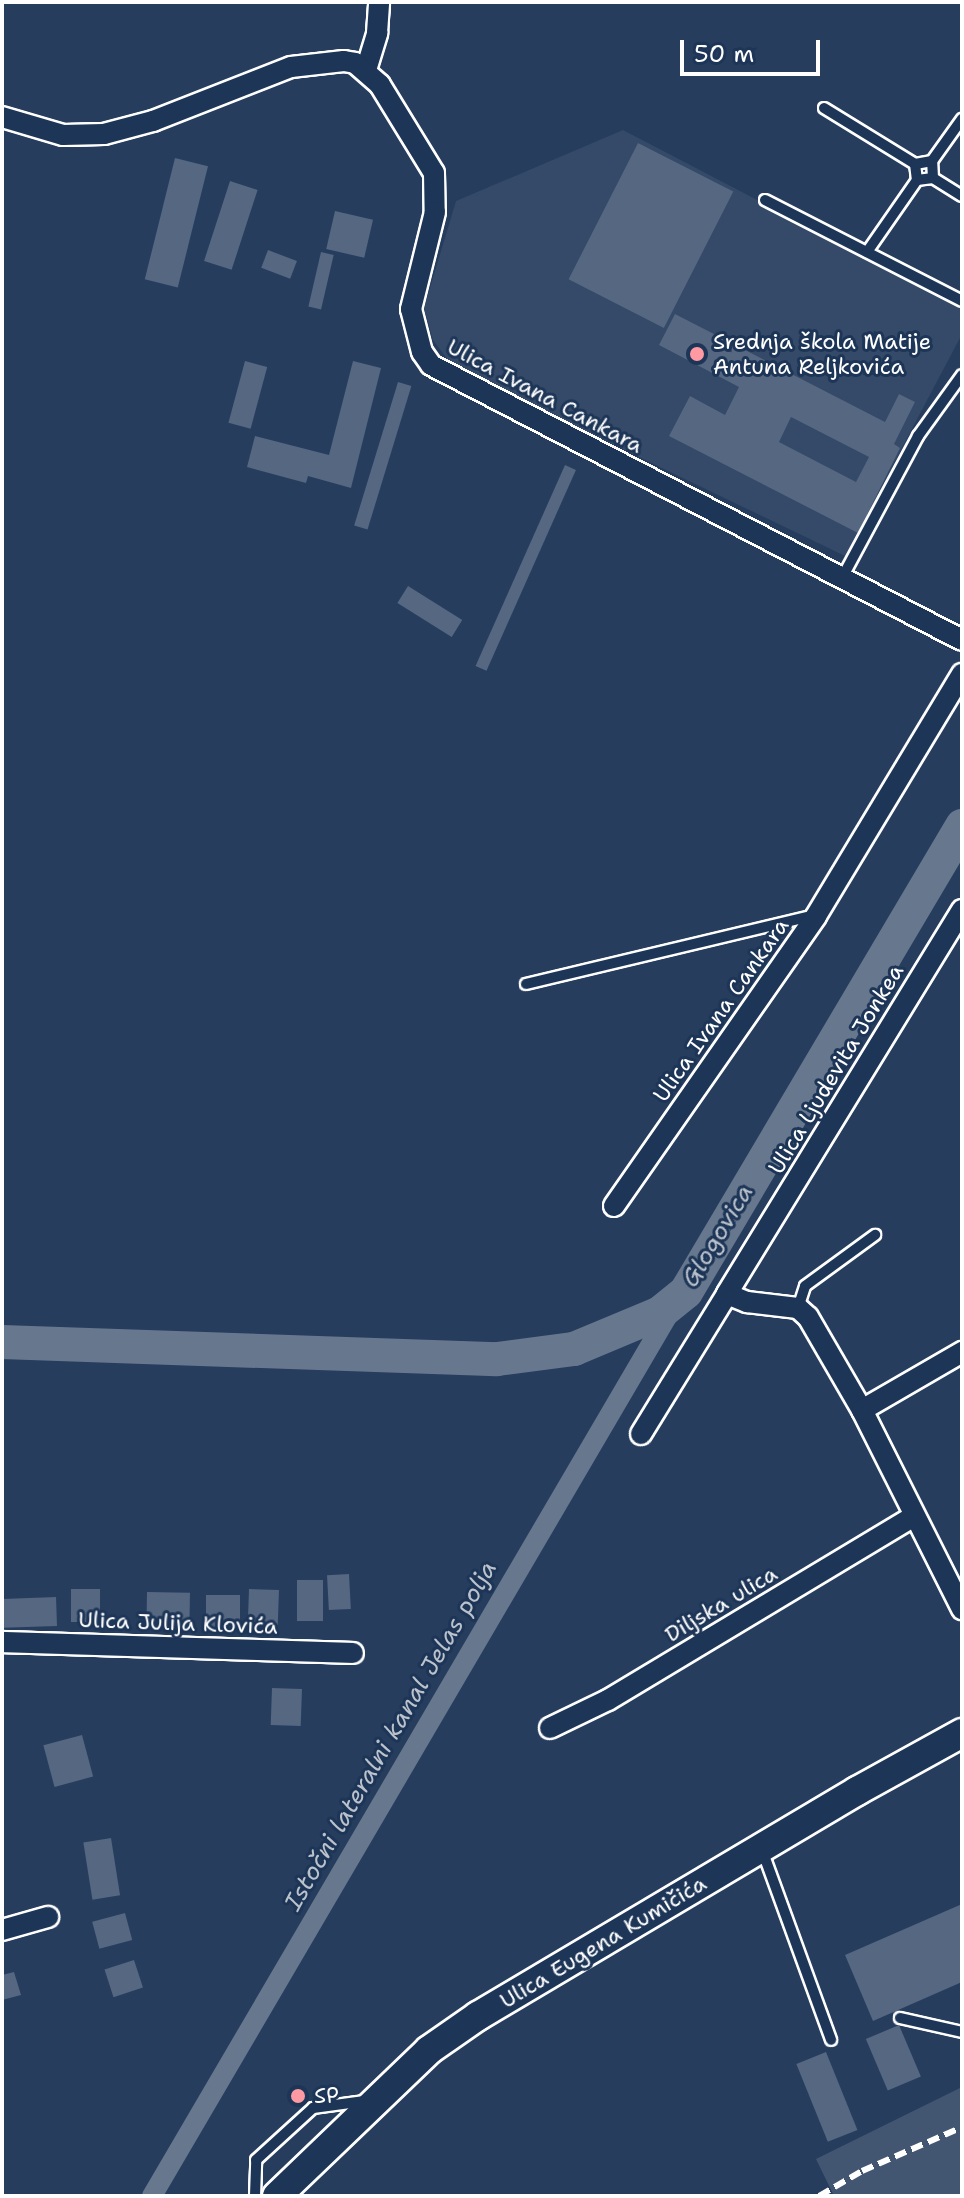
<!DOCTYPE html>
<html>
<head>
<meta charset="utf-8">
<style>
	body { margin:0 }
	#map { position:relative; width:964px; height:2198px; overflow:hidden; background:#263d5e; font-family:"Shantell Sans",sans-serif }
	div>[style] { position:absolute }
	.built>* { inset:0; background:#344a68 }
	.green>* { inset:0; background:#425672 }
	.canal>* { height:20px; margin:-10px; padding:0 10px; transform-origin:10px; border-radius:10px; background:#67788e }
	.river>* { height:34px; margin:-17px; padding:0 17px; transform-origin:17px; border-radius:17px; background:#67788e }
	.building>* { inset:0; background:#556781; transform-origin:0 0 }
	.roads { filter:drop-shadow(2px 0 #fff) drop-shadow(-2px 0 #fff) drop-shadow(0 2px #fff) drop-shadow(0 -2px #fff) }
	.lane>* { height:10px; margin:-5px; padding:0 5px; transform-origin:5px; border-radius:5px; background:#1d3557 }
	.street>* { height:20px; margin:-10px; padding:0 10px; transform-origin:10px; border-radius:10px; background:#1d3557 }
	.secondary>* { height:28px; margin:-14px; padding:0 14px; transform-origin:14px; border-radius:14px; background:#1d3557 }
	.rail>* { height:6px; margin-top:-3px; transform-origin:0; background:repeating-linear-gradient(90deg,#fff 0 12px,transparent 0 18px) }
	.dots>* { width:22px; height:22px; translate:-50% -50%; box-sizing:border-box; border:4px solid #1d3557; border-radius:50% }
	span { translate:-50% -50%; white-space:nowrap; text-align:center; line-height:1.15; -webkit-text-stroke:6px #1d3557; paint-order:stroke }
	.poi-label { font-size:22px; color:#fff }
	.left { translate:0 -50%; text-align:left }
	.street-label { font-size:22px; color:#fff }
	.water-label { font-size:24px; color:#bbc2cc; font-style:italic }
	.frame { position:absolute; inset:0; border:4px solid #fff; pointer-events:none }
	.scale { position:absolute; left:680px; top:40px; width:140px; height:36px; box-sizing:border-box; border:4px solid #fff; border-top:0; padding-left:10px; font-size:24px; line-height:28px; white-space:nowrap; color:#fff; -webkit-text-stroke:6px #1d3557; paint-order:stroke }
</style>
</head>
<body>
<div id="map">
	<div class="built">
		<div style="clip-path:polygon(623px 130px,962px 307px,962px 334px,845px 556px,454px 368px,433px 340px,424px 308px,456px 201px)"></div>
	</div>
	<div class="green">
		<div style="clip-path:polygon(962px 2087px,962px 2196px,830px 2196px,833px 2194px,816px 2159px)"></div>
	</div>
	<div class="canal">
		<div style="left:152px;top:2196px;width:1035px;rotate:-59.64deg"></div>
	</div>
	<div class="river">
		<div style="left:2px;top:1342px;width:495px;rotate:2deg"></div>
		<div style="left:497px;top:1359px;width:78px;rotate:-7.4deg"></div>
		<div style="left:574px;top:1349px;width:93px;rotate:-22.7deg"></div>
		<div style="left:660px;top:1313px;width:33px;rotate:-39deg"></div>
		<div style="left:686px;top:1292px;width:542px;rotate:-59.36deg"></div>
	</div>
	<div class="building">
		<div style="left:638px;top:143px;width:107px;height:153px;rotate:27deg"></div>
		<div style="left:175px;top:158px;width:34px;height:125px;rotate:14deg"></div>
		<div style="left:230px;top:181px;width:29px;height:84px;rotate:18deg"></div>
		<div style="left:335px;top:211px;width:39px;height:39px;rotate:13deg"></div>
		<div style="left:268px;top:250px;width:31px;height:19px;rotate:21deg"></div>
		<div style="left:321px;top:252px;width:13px;height:56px;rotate:13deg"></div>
		<div style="clip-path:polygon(evenodd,675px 314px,885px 422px,899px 394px,915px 402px,894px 444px,900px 448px,858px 533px,669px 436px,690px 396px,725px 415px,739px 387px,659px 345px,675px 314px,791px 417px,869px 457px,856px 482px,779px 442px,791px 417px)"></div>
		<div style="left:245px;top:361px;width:23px;height:64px;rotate:15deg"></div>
		<div style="clip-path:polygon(353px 361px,381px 368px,351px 488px,308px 476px,306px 483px,247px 467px,255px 436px,329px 455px)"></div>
		<div style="left:398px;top:382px;width:14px;height:150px;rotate:17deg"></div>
		<div style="left:565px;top:465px;width:12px;height:220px;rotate:24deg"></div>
		<div style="left:408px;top:586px;width:64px;height:20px;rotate:32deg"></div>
		<div style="left:349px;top:1574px;width:35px;height:22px;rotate:87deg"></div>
		<div style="left:297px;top:1580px;width:26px;height:41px"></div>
		<div style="left:71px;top:1589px;width:29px;height:33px"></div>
		<div style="left:249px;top:1589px;width:30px;height:35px;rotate:2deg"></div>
		<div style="left:147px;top:1592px;width:43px;height:34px;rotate:1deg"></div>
		<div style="left:206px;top:1595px;width:34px;height:32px"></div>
		<div style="left:56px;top:1597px;width:29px;height:54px;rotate:88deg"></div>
		<div style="left:272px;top:1688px;width:30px;height:37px;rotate:2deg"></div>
		<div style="left:82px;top:1735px;width:43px;height:40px;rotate:75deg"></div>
		<div style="left:111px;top:1838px;width:58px;height:28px;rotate:81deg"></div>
		<div style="clip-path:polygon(962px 1904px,962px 1982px,873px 2021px,845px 1955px)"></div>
		<div style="left:125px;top:1913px;width:28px;height:34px;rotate:75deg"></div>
		<div style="left:134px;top:1960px;width:29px;height:31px;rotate:72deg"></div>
		<div style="clip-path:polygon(14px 1972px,21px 1995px,2px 2000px,2px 1975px)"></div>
		<div style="left:899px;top:2025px;width:56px;height:36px;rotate:67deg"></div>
		<div style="left:826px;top:2052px;width:84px;height:32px;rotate:68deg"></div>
	</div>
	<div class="roads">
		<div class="lane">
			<div style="left:824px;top:108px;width:107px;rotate:31.6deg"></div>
			<div style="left:915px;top:164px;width:16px;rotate:83deg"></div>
			<div style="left:917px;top:180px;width:16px;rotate:-7deg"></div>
			<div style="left:933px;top:178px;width:17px;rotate:-93deg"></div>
			<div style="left:932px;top:161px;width:17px;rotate:170deg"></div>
			<div style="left:932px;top:161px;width:52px;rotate:-54.5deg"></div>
			<div style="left:933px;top:178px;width:34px;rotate:32deg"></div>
			<div style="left:765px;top:200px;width:221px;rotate:27.1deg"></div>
			<div style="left:867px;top:252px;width:88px;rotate:-55.2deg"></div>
			<div style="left:842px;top:578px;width:161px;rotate:-61.8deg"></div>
			<div style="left:918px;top:436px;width:75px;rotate:-54.2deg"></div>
			<div style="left:526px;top:984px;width:294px;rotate:-13.4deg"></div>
			<div style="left:798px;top:1308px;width:23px;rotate:-72deg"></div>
			<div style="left:805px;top:1286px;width:87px;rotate:-36.1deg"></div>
			<div style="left:762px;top:1850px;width:202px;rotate:70deg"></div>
			<div style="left:900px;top:2018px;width:64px;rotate:12.7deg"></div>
			<div style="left:255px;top:2196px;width:36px;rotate:-88deg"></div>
			<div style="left:256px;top:2160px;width:77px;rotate:-42.4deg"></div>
			<div style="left:313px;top:2108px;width:52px;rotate:-7.7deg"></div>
		</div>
		<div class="street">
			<div style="left:366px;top:70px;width:39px;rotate:-73deg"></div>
			<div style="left:377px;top:33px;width:31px;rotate:-86deg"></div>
			<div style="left:2px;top:117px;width:64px;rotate:16.4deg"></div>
			<div style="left:63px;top:135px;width:41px;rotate:-1.4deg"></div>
			<div style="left:104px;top:134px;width:51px;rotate:-14.9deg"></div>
			<div style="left:153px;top:121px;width:148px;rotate:-21.4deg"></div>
			<div style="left:291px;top:67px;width:53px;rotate:-6.5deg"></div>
			<div style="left:344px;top:61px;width:11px;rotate:10deg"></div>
			<div style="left:355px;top:63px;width:33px;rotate:41deg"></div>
			<div style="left:380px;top:85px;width:103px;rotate:58.5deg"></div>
			<div style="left:434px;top:173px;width:39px;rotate:89deg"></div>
			<div style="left:435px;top:212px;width:100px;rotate:103.9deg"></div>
			<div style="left:411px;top:309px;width:44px;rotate:75.7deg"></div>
			<div style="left:422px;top:352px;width:16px;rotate:55deg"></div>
			<div style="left:431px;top:365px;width:598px;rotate:27.38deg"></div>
			<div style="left:962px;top:910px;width:450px;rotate:121.5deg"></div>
			<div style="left:727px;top:1294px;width:22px;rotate:22deg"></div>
			<div style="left:747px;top:1302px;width:51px;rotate:6.7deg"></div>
			<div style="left:798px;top:1308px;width:13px;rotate:42deg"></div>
			<div style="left:808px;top:1317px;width:108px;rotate:59.9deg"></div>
			<div style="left:862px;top:1410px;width:223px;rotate:63.3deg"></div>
			<div style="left:614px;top:1206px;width:353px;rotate:-55.1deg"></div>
			<div style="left:816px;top:916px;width:283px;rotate:-58.9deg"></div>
			<div style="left:862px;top:1410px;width:116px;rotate:-30.1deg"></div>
			<div style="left:641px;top:1434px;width:164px;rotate:-58.4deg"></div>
			<div style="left:2px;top:1642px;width:351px;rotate:1.8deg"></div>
			<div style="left:550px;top:1728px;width:64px;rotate:-25.8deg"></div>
			<div style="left:608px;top:1700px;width:357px;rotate:-31deg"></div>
			<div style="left:2px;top:1930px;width:48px;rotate:-15.8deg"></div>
		</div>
		<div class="secondary">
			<div style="left:277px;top:2196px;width:211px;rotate:-43.8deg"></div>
			<div style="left:429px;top:2050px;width:60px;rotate:-34.8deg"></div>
			<div style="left:478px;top:2016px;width:441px;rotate:-30.7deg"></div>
			<div style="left:857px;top:1791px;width:120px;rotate:-28.9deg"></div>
		</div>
	</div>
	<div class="rail">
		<div style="left:819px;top:2196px;width:50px;rotate:-30.2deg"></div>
		<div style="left:862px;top:2171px;width:109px;rotate:-23.7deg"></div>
	</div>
	<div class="dots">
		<div style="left:697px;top:354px;background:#ff9aa2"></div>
		<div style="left:298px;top:2096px;background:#ff9aa2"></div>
	</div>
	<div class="poi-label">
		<span class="left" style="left:713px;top:354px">Srednja škola Matije<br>Antuna Reljkovića</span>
		<span class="left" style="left:314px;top:2096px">SP</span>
	</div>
	<div class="street-label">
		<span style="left:545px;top:396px;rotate:28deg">Ulica Ivana Cankara</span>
		<span style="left:721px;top:1010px;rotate:-55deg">Ulica Ivana Cankara</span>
		<span style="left:836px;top:1069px;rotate:-59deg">Ulica Ljudevita Jonkea</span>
		<span style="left:721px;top:1604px;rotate:-31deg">Diljska ulica</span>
		<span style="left:178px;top:1623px;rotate:2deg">Ulica Julija Klovića</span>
		<span style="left:603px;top:1942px;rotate:-31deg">Ulica Eugena Kumičića</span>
	</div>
	<div class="water-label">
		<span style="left:718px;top:1236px;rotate:-59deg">Glogovica</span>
		<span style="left:391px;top:1736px;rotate:-60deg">Istočni lateralni kanal Jelas polja</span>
	</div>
	<div class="frame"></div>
	<div class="scale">50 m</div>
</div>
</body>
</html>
